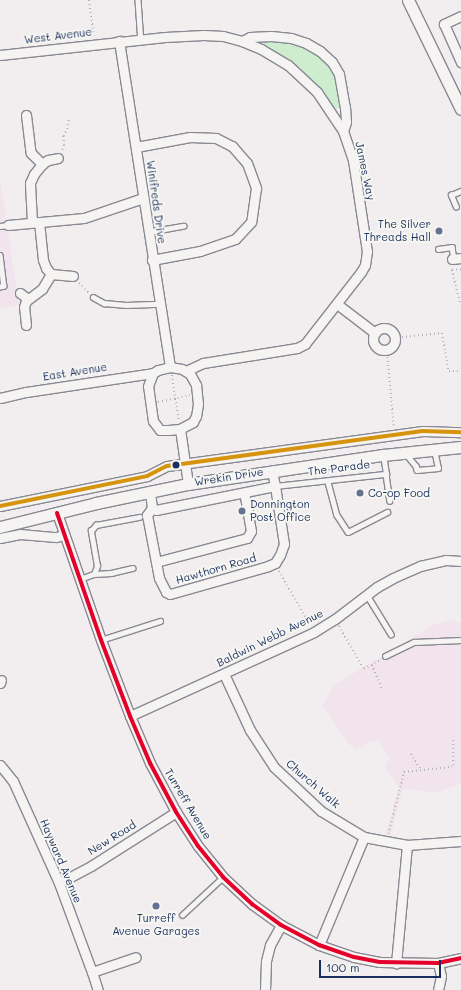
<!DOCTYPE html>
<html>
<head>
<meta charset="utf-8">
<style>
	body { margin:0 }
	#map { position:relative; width:461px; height:990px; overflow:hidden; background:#f2edef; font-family:Mali,sans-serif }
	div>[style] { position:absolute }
	.built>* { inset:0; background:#f2e4ec }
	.green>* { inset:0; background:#cdedce }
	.path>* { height:1.5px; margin-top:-0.75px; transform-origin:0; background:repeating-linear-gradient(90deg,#b1b3b9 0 1px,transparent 0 4px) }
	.roads { filter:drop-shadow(1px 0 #888993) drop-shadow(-1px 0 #888993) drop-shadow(0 1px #888993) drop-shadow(0 -1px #888993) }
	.service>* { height:4.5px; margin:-2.25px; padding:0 2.25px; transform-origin:2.25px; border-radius:2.25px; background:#f5f4f2 }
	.minor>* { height:9px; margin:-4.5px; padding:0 4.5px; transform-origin:4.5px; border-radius:4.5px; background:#f5f4f2 }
	.minor>.ring { margin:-4.5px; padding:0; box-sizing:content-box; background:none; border:9px solid #f5f4f2; border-radius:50% }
	.tertiary>* { height:11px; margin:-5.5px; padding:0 5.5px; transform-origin:5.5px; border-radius:5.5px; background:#f5f4f2 }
	.bus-1>* { height:4px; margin:-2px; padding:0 2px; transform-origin:2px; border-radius:2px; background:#e4002b }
	.bus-2>* { height:4px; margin:-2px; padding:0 2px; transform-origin:2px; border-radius:2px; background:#d6940e }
	.dots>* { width:11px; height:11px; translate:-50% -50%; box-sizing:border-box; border:2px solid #f6f6f2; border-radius:50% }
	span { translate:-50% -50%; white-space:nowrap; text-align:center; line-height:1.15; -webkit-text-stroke:4px #f6f6f2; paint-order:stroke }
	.street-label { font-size:11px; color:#1b2f5e }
	.poi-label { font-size:11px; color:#1b2f5e }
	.right { translate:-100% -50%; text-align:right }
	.left { translate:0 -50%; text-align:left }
	.scale { position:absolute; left:319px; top:960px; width:122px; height:18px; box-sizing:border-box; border:2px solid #1b2f5e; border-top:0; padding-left:5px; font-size:12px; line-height:14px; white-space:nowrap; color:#1b2f5e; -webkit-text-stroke:3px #f6f6f2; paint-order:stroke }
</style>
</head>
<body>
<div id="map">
	<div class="built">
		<div style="clip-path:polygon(0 180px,19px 305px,0 308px)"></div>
		<div style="clip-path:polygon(450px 620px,461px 623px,461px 784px,435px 793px,403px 788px,391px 835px,386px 834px,399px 787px,385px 767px,389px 758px,379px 741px,369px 742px,356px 750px,349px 744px,323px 706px,333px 686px,431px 626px)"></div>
	</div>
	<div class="green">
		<div style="clip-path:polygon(268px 39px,291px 42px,305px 46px,329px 62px,335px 73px,342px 106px,336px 109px,334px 107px,325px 94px,299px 67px,264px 45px,264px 41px)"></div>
	</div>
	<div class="path">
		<div style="left:89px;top:0;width:36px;rotate:82deg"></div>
		<div style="left:62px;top:150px;width:5px;rotate:-68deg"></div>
		<div style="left:64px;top:145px;width:9px;rotate:-96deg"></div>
		<div style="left:63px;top:136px;width:8px;rotate:-60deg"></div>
		<div style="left:67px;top:129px;width:12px;rotate:-81deg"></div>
		<div style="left:461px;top:270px;width:9px;rotate:180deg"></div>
		<div style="left:452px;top:270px;width:36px;rotate:76deg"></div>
		<div style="left:79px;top:283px;width:14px;rotate:45deg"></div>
		<div style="left:394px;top:338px;width:48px;rotate:-5.9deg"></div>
		<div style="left:442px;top:333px;width:39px;rotate:80deg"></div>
		<div style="left:449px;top:371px;width:12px"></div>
		<div style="left:387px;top:349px;width:78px;rotate:84.9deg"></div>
		<div style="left:172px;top:375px;width:47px;rotate:81.3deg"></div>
		<div style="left:158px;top:402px;width:33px;rotate:-12deg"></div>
		<div style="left:279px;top:571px;width:62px;rotate:60.1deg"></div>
		<div style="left:339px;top:626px;width:50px;rotate:59.8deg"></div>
		<div style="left:364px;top:669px;width:18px;rotate:-29deg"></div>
		<div style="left:372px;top:665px;width:28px;rotate:67deg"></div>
		<div style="left:411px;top:754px;width:19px;rotate:58deg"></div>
		<div style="left:388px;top:834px;width:64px;rotate:-75.5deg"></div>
		<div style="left:404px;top:772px;width:47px;rotate:-6.1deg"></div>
		<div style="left:451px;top:767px;width:3px;rotate:-45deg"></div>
		<div style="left:453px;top:765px;width:28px;rotate:-90deg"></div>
	</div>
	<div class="roads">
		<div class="service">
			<div style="left:138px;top:0;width:39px;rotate:86deg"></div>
			<div style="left:456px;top:207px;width:13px;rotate:-113deg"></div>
			<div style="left:451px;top:195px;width:11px;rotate:-22deg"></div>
			<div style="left:0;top:226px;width:8px;rotate:-7deg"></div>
			<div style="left:148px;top:232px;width:36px;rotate:-10deg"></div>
			<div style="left:438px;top:249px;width:14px;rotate:-8deg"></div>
			<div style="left:452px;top:247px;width:12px;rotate:81deg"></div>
			<div style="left:0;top:255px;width:31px;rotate:83deg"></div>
			<div style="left:4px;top:286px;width:4px;rotate:166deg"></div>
			<div style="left:93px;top:297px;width:13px;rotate:29deg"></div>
			<div style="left:104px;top:303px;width:22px;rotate:5deg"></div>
			<div style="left:126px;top:305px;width:34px;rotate:-2deg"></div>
			<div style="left:406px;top:454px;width:16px;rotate:50deg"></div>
			<div style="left:416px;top:466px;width:4px;rotate:76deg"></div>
			<div style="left:417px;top:470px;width:21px;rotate:-5deg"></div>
			<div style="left:438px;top:468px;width:18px;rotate:-103deg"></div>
			<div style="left:386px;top:474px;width:27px;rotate:82deg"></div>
			<div style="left:328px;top:482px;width:34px;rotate:75deg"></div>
			<div style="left:337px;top:515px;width:20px;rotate:57deg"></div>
			<div style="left:348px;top:532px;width:44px;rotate:-27.1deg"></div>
			<div style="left:275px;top:486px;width:112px;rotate:-6.2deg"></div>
			<div style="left:386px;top:474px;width:19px;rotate:-99deg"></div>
			<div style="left:94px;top:574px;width:17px;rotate:-3deg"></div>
			<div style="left:111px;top:573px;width:22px;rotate:-13deg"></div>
			<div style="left:80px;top:579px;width:15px;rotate:-20deg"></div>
			<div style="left:94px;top:574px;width:9px;rotate:-69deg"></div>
			<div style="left:97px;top:566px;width:36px;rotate:-100deg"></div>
			<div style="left:91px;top:531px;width:8px;rotate:-50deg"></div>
			<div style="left:96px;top:525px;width:44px;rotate:-10.5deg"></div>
			<div style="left:367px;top:595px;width:46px;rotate:58.4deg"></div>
			<div style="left:101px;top:640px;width:62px;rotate:-17.9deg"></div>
			<div style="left:385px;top:656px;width:32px;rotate:-26deg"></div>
			<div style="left:414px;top:642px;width:47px;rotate:-2.4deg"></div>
			<div style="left:182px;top:915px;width:56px;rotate:-42.8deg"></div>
		</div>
		<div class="minor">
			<div style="left:461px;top:16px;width:19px;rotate:155deg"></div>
			<div style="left:444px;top:24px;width:42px;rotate:65.9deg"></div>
			<div style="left:119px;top:41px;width:330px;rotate:81.1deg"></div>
			<div style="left:242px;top:41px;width:9px;rotate:-27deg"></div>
			<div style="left:250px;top:37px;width:21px;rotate:-3deg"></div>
			<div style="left:271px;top:36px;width:20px;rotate:6deg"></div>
			<div style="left:291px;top:38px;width:16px;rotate:18deg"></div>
			<div style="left:306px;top:43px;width:16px;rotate:30deg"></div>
			<div style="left:320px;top:51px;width:16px;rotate:43deg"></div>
			<div style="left:332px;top:62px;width:14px;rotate:60deg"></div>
			<div style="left:339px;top:74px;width:34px;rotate:80deg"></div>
			<div style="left:345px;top:107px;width:15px;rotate:86deg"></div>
			<div style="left:346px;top:122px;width:9px;rotate:108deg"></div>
			<div style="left:0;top:55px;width:166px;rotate:-6.2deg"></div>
			<div style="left:165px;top:37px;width:39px;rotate:-3deg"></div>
			<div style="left:204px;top:35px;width:19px;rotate:3deg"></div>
			<div style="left:223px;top:36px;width:20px;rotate:15deg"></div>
			<div style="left:242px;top:41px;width:21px;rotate:23deg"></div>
			<div style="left:261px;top:49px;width:31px;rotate:31deg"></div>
			<div style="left:288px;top:65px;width:40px;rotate:43deg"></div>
			<div style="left:317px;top:92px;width:47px;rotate:56.3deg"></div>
			<div style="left:343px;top:131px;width:31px;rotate:71deg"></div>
			<div style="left:353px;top:160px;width:92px;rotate:81.3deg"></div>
			<div style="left:367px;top:251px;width:14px;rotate:98deg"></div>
			<div style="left:365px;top:265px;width:8px;rotate:120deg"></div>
			<div style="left:361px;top:272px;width:91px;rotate:127.9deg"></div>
			<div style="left:305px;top:344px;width:9px;rotate:153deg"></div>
			<div style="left:297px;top:348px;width:95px;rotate:170.9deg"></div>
			<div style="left:203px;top:363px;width:19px;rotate:155deg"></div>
			<div style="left:26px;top:115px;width:38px;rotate:83deg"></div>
			<div style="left:31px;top:153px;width:16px;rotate:45deg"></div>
			<div style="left:136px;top:147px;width:55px;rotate:-10.5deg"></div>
			<div style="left:190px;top:137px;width:26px;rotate:2deg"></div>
			<div style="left:216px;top:138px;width:18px;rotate:27deg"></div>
			<div style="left:232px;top:146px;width:23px;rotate:49deg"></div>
			<div style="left:247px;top:163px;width:27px;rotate:70deg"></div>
			<div style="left:256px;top:188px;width:34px;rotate:98deg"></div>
			<div style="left:251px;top:222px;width:23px;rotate:133deg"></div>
			<div style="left:235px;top:239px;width:37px;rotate:161deg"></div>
			<div style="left:200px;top:251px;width:49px;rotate:169.4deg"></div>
			<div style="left:32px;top:222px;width:39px;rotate:-93deg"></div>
			<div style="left:30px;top:183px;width:10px;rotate:-66deg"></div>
			<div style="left:34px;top:174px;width:13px;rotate:-51deg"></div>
			<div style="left:42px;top:164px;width:7px;rotate:-34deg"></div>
			<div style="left:48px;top:160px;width:10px;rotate:-11deg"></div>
			<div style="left:39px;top:222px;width:38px;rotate:84deg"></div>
			<div style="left:43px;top:260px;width:9px;rotate:69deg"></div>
			<div style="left:46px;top:268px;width:8px;rotate:50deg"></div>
			<div style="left:51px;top:274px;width:22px;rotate:5deg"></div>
			<div style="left:8px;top:225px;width:76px;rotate:-5.3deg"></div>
			<div style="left:84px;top:218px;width:62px;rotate:-18.7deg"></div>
			<div style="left:452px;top:259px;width:9px;rotate:-6deg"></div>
			<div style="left:20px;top:293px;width:10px;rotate:37deg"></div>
			<div style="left:337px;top:304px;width:48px;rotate:37.3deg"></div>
			<div style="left:26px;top:325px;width:18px;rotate:-96deg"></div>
			<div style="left:24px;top:307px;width:6px;rotate:-72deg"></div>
			<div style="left:26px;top:301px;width:20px;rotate:-37deg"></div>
			<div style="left:42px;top:289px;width:17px;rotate:-59deg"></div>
			<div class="ring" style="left:373px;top:328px;width:13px;height:13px"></div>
			<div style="left:170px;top:367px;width:12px;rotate:9deg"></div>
			<div style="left:182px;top:369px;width:9px;rotate:32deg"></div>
			<div style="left:190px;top:374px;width:13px;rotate:61deg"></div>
			<div style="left:196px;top:385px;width:19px;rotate:84deg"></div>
			<div style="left:198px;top:404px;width:12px;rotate:99deg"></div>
			<div style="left:196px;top:416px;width:7px;rotate:117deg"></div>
			<div style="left:193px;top:422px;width:15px;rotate:152deg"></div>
			<div style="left:180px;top:429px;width:12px;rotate:175deg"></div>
			<div style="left:168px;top:430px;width:8px;rotate:180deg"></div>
			<div style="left:160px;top:430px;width:11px;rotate:-128deg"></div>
			<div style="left:153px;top:421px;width:35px;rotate:-98deg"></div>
			<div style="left:148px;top:386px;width:14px;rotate:-69deg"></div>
			<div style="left:153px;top:373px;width:6px;rotate:-31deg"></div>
			<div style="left:158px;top:370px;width:12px;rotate:-14deg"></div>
			<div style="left:0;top:398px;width:27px;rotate:-13deg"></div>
			<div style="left:26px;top:392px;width:128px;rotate:-8.5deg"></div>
			<div style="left:180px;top:429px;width:56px;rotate:81.7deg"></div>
			<div style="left:150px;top:492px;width:16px;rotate:83deg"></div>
			<div style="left:152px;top:508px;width:9px;rotate:126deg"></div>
			<div style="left:147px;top:515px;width:64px;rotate:79.2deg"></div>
			<div style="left:159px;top:578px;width:16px;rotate:63deg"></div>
			<div style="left:166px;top:592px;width:4px;rotate:27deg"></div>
			<div style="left:170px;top:594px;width:102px;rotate:-15.9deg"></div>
			<div style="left:268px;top:566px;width:8px;rotate:-23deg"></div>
			<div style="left:275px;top:563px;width:9px;rotate:-58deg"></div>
			<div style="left:280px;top:555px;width:12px;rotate:-70deg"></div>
			<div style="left:284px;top:544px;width:59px;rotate:-98.8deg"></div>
			<div style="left:0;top:506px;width:150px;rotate:-11.5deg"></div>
			<div style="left:147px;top:476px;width:22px;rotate:-27deg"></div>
			<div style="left:167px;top:466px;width:258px;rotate:-7.8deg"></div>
			<div style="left:423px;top:431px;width:38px;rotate:2deg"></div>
			<div style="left:152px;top:508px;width:4px;rotate:27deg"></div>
			<div style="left:156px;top:510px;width:121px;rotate:-11.4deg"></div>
			<div style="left:275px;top:486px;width:16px;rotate:-101deg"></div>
			<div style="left:57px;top:513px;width:134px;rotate:70.9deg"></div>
			<div style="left:101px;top:640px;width:81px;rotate:69.1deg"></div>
			<div style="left:130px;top:716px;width:51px;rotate:66.9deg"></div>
			<div style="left:150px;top:763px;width:55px;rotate:62deg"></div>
			<div style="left:176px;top:812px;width:40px;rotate:57.1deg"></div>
			<div style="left:198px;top:846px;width:40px;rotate:51deg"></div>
			<div style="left:223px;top:877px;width:40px;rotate:43deg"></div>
			<div style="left:252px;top:904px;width:36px;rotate:36deg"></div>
			<div style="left:281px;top:925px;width:43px;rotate:27.8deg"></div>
			<div style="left:319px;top:945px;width:37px;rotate:19deg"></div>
			<div style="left:354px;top:957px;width:26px;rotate:11deg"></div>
			<div style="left:380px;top:962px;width:58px;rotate:1deg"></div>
			<div style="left:438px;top:963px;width:24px;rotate:-12deg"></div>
			<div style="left:0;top:538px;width:20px;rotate:-11deg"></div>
			<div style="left:20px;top:534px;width:36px;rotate:5deg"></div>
			<div style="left:56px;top:537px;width:8px;rotate:-14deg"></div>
			<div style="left:156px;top:562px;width:94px;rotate:-14.8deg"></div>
			<div style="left:247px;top:538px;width:8px;rotate:-60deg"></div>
			<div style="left:251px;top:531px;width:39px;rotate:-100deg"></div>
			<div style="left:224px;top:674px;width:62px;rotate:65.1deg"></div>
			<div style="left:250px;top:730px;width:44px;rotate:57deg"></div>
			<div style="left:274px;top:767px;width:64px;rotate:43.1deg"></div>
			<div style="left:321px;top:811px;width:50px;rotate:31.2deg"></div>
			<div style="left:364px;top:837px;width:117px;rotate:112.6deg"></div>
			<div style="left:0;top:683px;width:3px;rotate:-72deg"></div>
			<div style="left:130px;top:716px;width:202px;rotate:-24.5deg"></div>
			<div style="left:314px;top:632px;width:25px;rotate:-32deg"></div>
			<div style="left:335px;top:619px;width:53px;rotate:-37.3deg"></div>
			<div style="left:377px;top:587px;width:18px;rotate:-29deg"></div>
			<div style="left:393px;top:578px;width:30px;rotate:-24deg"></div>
			<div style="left:420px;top:566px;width:27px;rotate:-13deg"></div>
			<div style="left:446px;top:560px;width:15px;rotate:4deg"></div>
			<div style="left:0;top:765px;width:21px;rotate:51deg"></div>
			<div style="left:13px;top:781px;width:112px;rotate:65.7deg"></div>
			<div style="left:59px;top:883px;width:95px;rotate:69.7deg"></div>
			<div style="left:92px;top:972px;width:46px;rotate:-18.8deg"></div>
			<div style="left:364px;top:837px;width:44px;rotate:10.5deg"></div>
			<div style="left:407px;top:845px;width:119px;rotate:95.3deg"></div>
			<div style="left:407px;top:845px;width:54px;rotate:-4.2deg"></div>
			<div style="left:59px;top:883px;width:36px;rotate:-28deg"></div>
			<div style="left:91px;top:866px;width:101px;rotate:-32.4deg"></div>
			<div style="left:438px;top:963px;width:13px;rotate:77deg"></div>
			<div style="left:441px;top:976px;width:14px;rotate:102deg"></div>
			<div style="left:92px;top:972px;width:19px;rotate:72deg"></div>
			<div style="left:265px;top:990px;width:29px;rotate:-88deg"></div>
			<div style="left:266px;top:961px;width:16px;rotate:-76deg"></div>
			<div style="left:270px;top:945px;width:23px;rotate:-61deg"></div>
		</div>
		<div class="tertiary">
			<div style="left:408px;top:0;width:121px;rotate:64.1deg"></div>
			<div style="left:0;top:527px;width:99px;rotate:-14deg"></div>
			<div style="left:96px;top:503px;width:94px;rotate:-11.7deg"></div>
			<div style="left:188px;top:484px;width:197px;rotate:-8.5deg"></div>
			<div style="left:383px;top:455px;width:78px;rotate:-5.9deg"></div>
		</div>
	</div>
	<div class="bus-1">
		<div style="left:57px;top:513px;width:134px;rotate:70.9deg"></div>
		<div style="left:101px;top:640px;width:81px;rotate:69.1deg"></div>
		<div style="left:130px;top:716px;width:51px;rotate:66.9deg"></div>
		<div style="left:150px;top:763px;width:55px;rotate:62deg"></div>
		<div style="left:176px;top:812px;width:40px;rotate:57.1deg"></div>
		<div style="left:198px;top:846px;width:40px;rotate:51deg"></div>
		<div style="left:223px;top:877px;width:40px;rotate:43deg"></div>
		<div style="left:252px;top:904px;width:36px;rotate:36deg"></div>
		<div style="left:281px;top:925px;width:43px;rotate:27.8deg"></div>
		<div style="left:319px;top:945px;width:37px;rotate:19deg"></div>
		<div style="left:354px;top:957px;width:26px;rotate:11deg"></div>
		<div style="left:380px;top:962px;width:58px;rotate:1deg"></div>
		<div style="left:438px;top:963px;width:24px;rotate:-12deg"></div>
	</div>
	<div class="bus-2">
		<div style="left:0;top:506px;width:150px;rotate:-11.5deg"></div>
		<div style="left:147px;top:476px;width:22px;rotate:-27deg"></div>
		<div style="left:167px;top:466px;width:258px;rotate:-7.8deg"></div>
		<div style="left:423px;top:431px;width:38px;rotate:2deg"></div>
	</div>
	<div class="dots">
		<div style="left:439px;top:231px;background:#667291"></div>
		<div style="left:176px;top:465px;background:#1b2f5e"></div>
		<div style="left:360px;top:493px;background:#667291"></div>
		<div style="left:242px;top:511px;background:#667291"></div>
		<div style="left:156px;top:906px;background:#667291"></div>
	</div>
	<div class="street-label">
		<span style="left:58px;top:36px;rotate:-7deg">West Avenue</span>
		<span style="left:365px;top:171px;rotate:78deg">James Way</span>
		<span style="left:156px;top:202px;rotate:82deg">Winifreds Drive</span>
		<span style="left:75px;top:372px;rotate:-9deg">East Avenue</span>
		<span style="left:339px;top:468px;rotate:-7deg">The Parade</span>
		<span style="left:229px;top:477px;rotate:-9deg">Wrekin Drive</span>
		<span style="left:216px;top:569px;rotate:-16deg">Hawthorn Road</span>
		<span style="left:270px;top:638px;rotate:-26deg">Baldwin Webb Avenue</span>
		<span style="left:313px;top:784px;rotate:41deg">Church Walk</span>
		<span style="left:188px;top:804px;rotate:59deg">Turreff Avenue</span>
		<span style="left:112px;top:838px;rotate:-32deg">New Road</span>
		<span style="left:61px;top:861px;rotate:67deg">Hayward Avenue</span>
	</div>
	<div class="poi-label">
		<span class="right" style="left:431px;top:231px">The Silver<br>Threads Hall</span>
		<span class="left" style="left:368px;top:493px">Co-op Food</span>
		<span class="left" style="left:250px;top:511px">Donnington<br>Post Office</span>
		<span style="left:156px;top:925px">Turreff<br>Avenue Garages</span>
	</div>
	<div class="scale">100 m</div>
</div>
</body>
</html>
